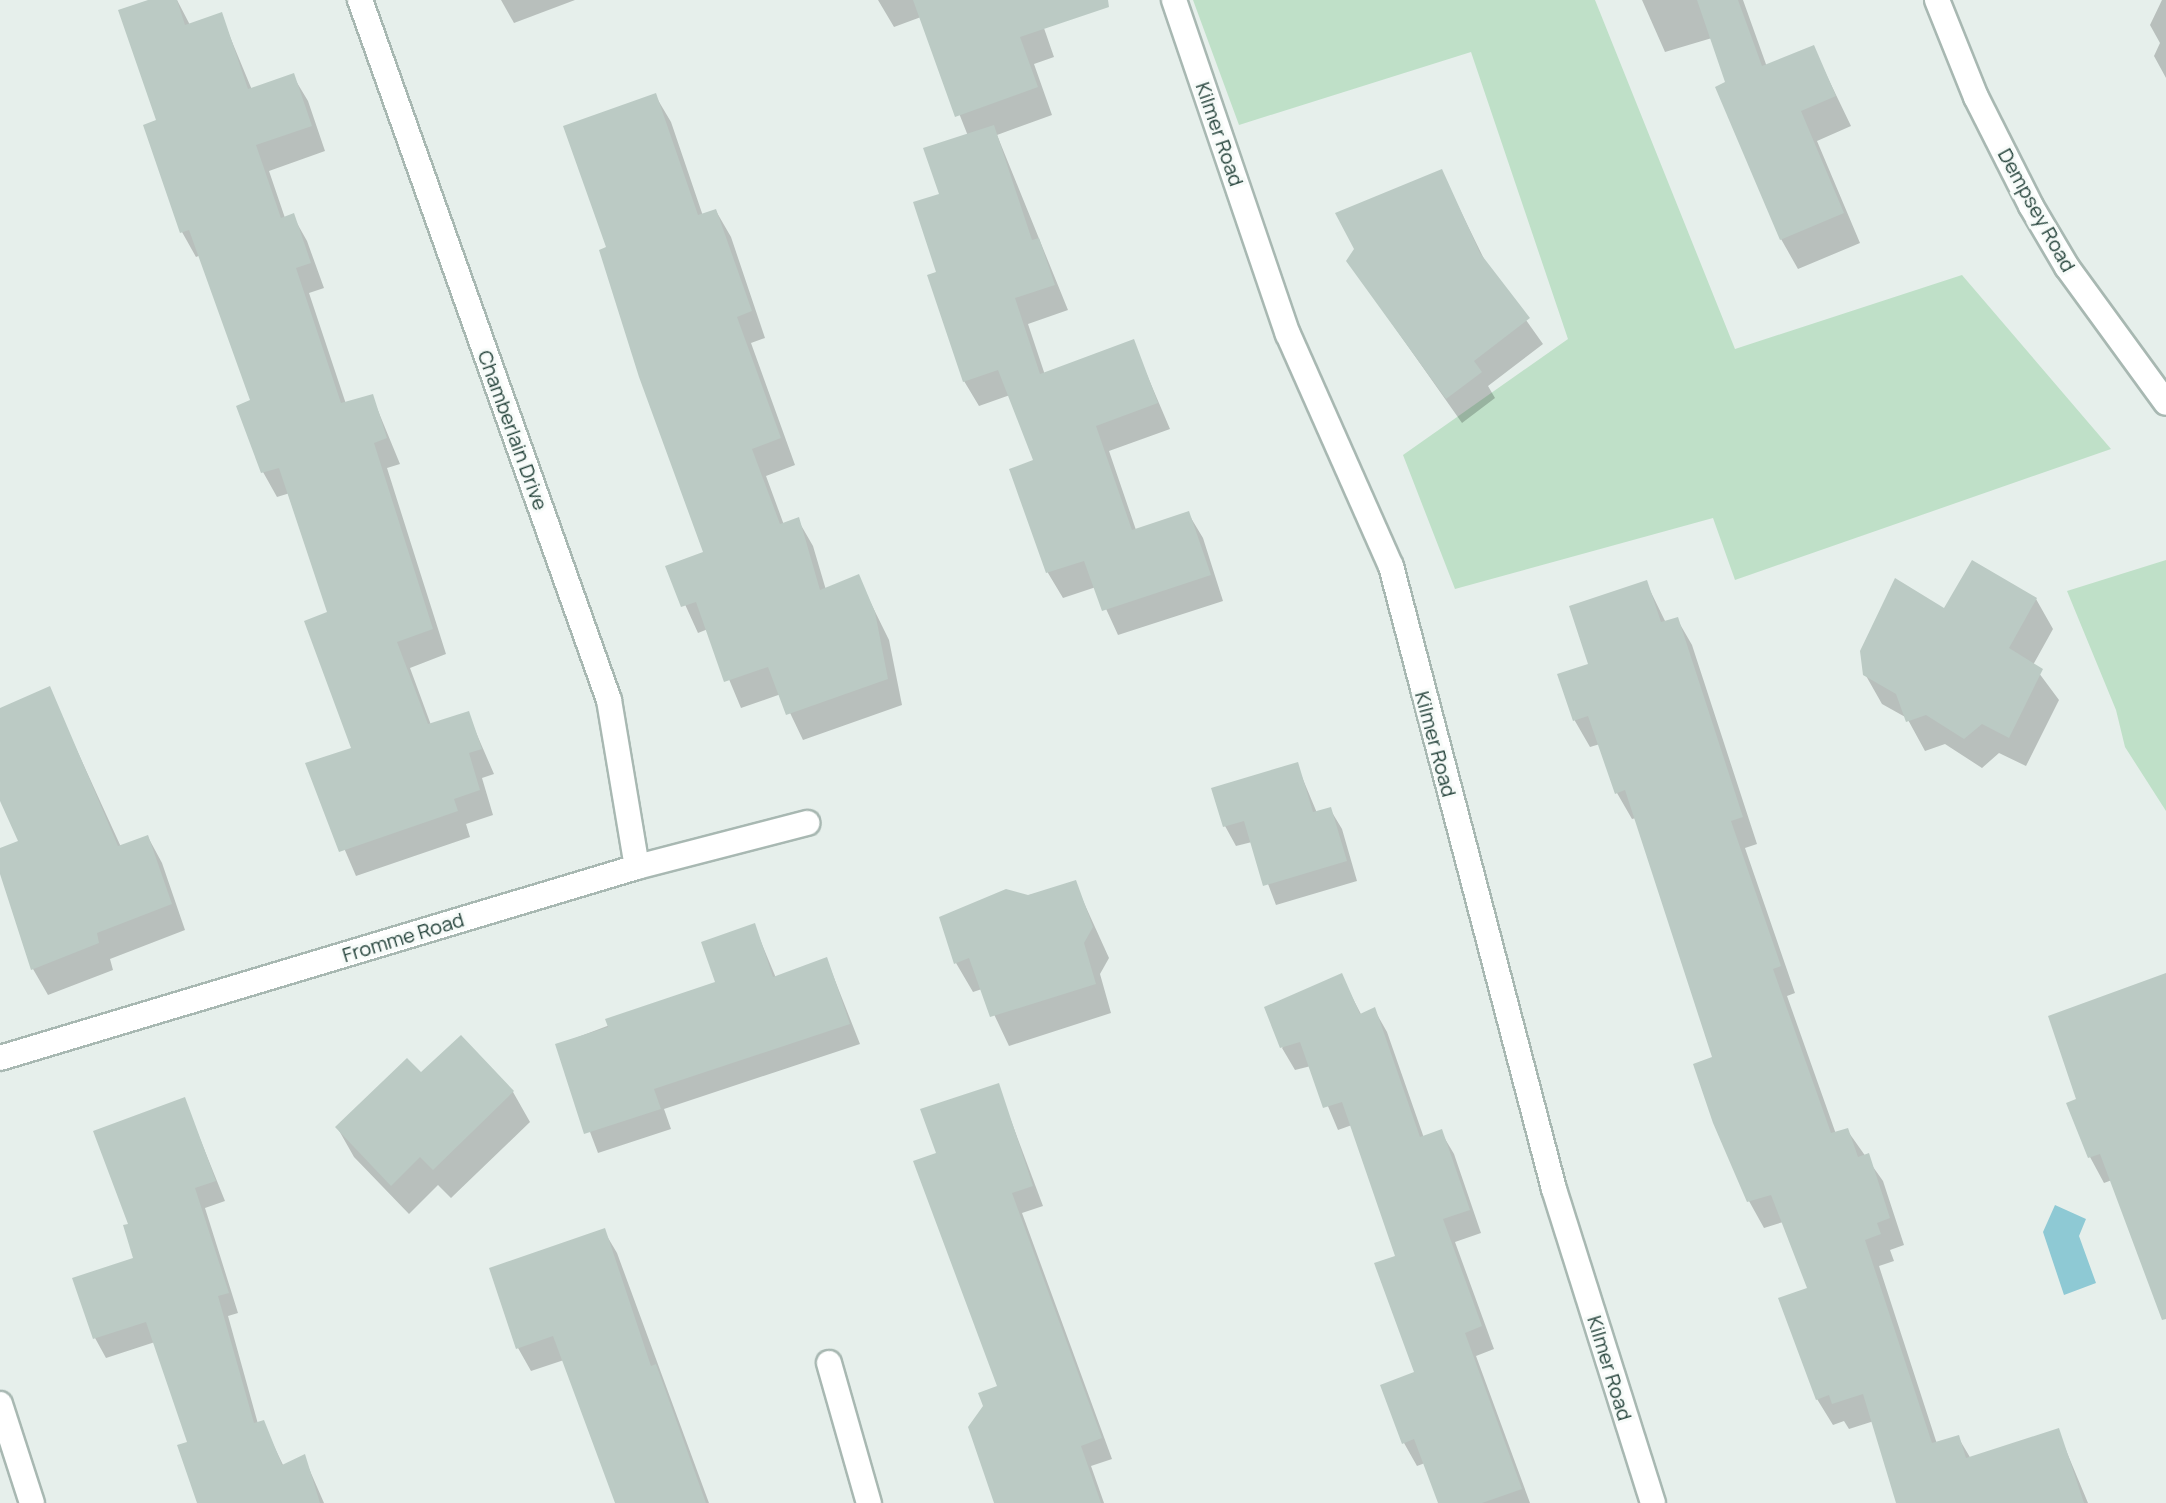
<!DOCTYPE html>
<html>
<head>
<meta charset="utf-8">
<style>
	body { margin:0 }
	#map { position:relative; width:2166px; height:1503px; overflow:hidden; background:#e6efeb; font-family:Manrope,sans-serif }
	div>[style] { position:absolute }
	.green>* { inset:0; background:#bfe0c8 }
	.water>* { inset:0; background:#8ec9d4 }
	.shadow>* { inset:0; background:#0003 }
	.building>* { inset:0; background:#bbcac4 }
	.roads { filter:drop-shadow(2px 0 #a8b8b2) drop-shadow(-2px 0 #a8b8b2) drop-shadow(0 2px #a8b8b2) drop-shadow(0 -2px #a8b8b2) }
	.street>* { height:24px; margin:-12px; padding:0 12px; transform-origin:12px; border-radius:12px; background:#fff }
	.secondary>* { height:24px; margin:-12px; padding:0 12px; transform-origin:12px; border-radius:12px; background:#fff }
	span { translate:-50% -50%; white-space:nowrap; text-align:center; line-height:1.15; -webkit-text-stroke:6px #f7fbf9; paint-order:stroke }
	.street-label { font-size:20px; color:#24423a }
</style>
</head>
<body>
<div id="map">
	<div class="green">
		<div style="clip-path:polygon(1193px 0,1595px 0,1735px 349px,1962px 275px,2111px 449px,1735px 580px,1713px 518px,1455px 589px,1403px 455px,1568px 339px,1471px 52px,1239px 125px)"></div>
		<div style="clip-path:polygon(2166px 560px,2166px 811px,2125px 747px,2116px 710px,2067px 591px)"></div>
	</div>
	<div class="water">
		<div style="clip-path:polygon(2055px 1205px,2086px 1219px,2079px 1236px,2096px 1283px,2064px 1295px,2043px 1232px)"></div>
	</div>
	<div class="shadow">
		<div style="clip-path:polygon(154px 0,177px 0,190px 25px,221px 15px,252px 90px,293px 76px,308px 101px,325px 151px,269px 171px,285px 218px,293px 216px,307px 241px,324px 288px,309px 293px,346px 404px,372px 396px,400px 464px,387px 468px,446px 654px,410px 668px,431px 725px,468px 714px,494px 774px,482px 778px,493px 815px,466px 824px,470px 837px,356px 876px,308px 764px,354px 750px,330px 613px,290px 493px,277px 497px,263px 472px,253px 402px,201px 255px,196px 257px,182px 232px,159px 121px)"></div>
		<div style="clip-path:polygon(501px 0,575px 0,514px 23px)"></div>
		<div style="clip-path:polygon(878px 0,1032px 0,1037px 8px,1054px 57px,1034px 64px,1052px 115px,997px 135px,1068px 310px,1028px 324px,1045px 375px,1133px 342px,1170px 429px,1109px 451px,1136px 530px,1188px 513px,1203px 538px,1223px 601px,1118px 635px,1096px 587px,1063px 598px,1048px 573px,1011px 470px,1036px 461px,1010px 395px,979px 406px,964px 381px,939px 274px,941px 195px,968px 136px,921px 17px,894px 27px)"></div>
		<div style="clip-path:polygon(1642px 0,1743px 0,1767px 67px,1813px 47px,1851px 126px,1817px 141px,1860px 243px,1798px 269px,1781px 239px,1712px 38px,1665px 52px)"></div>
		<div style="clip-path:polygon(2162px 0,2166px 0,2166px 78px,2154px 56px,2160px 43px,2150px 25px)"></div>
		<div style="clip-path:polygon(655px 95px,671px 122px,703px 216px,716px 211px,731px 237px,765px 338px,751px 343px,795px 465px,766px 476px,784px 525px,798px 520px,813px 546px,826px 590px,858px 577px,889px 640px,902px 705px,803px 740px,781px 694px,741px 708px,708px 629px,698px 633px,668px 567px,705px 553px,608px 249px)"></div>
		<div style="clip-path:polygon(1441px 171px,1487px 265px,1543px 344px,1488px 386px,1495px 398px,1462px 423px,1348px 261px)"></div>
		<div style="clip-path:polygon(1646px 582px,1666px 623px,1677px 619px,1692px 645px,1757px 844px,1745px 848px,1795px 993px,1787px 996px,1836px 1134px,1847px 1130px,1883px 1181px,1904px 1245px,1890px 1250px,1894px 1261px,1879px 1266px,1937px 1444px,1958px 1437px,1971px 1459px,2058px 1431px,2088px 1503px,1898px 1503px,1874px 1421px,1849px 1429px,1844px 1421px,1833px 1425px,1817px 1399px,1810px 1289px,1783px 1222px,1764px 1228px,1749px 1201px,1715px 1058px,1636px 818px,1632px 819px,1617px 793px,1600px 744px,1590px 747px,1575px 721px,1559px 675px,1590px 665px)"></div>
		<div style="clip-path:polygon(2036px 599px,2053px 629px,2033px 665px,2059px 700px,2026px 766px,1999px 753px,1982px 768px,1945px 744px,1925px 751px,1907px 718px,1882px 704px,1865px 674px,1944px 611px)"></div>
		<div style="clip-path:polygon(49px 689px,121px 847px,148px 837px,162px 863px,185px 930px,110px 959px,113px 970px,48px 995px,33px 969px,0 868px,0 850px,20px 842px,0 796px,0 710px)"></div>
		<div style="clip-path:polygon(1297px 765px,1317px 813px,1330px 809px,1342px 829px,1357px 881px,1276px 905px,1252px 842px,1236px 846px,1225px 826px)"></div>
		<div style="clip-path:polygon(1075px 883px,1109px 958px,1100px 974px,1111px 1013px,1009px 1046px,982px 989px,973px 992px,956px 963px,942px 918px)"></div>
		<div style="clip-path:polygon(754px 925px,776px 978px,827px 960px,860px 1044px,664px 1109px,671px 1129px,598px 1153px,557px 1045px,718px 984px)"></div>
		<div style="clip-path:polygon(2166px 975px,2166px 1312px,2112px 1180px,2104px 1183px,2090px 1157px,2069px 1104px,2079px 1100px)"></div>
		<div style="clip-path:polygon(1341px 976px,1362px 1016px,1374px 1009px,1387px 1032px,1424px 1138px,1441px 1132px,1454px 1154px,1481px 1233px,1455px 1242px,1494px 1349px,1476px 1356px,1530px 1503px,1441px 1503px,1425px 1463px,1417px 1466px,1404px 1443px,1382px 1386px,1416px 1373px,1398px 1257px,1352px 1125px,1338px 1130px,1311px 1066px,1295px 1070px,1282px 1048px)"></div>
		<div style="clip-path:polygon(461px 1038px,513px 1092px,530px 1122px,451px 1198px,438px 1185px,409px 1214px,354px 1157px,337px 1127px,421px 1075px)"></div>
		<div style="clip-path:polygon(998px 1086px,1043px 1206px,1022px 1213px,1112px 1459px,1091px 1466px,1104px 1503px,1018px 1503px,1000px 1387px,938px 1154px)"></div>
		<div style="clip-path:polygon(184px 1099px,225px 1201px,205px 1208px,238px 1313px,228px 1316px,258px 1424px,263px 1423px,284px 1467px,304px 1457px,324px 1503px,200px 1503px,190px 1444px,155px 1342px,106px 1358px,95px 1338px,135px 1259px,131px 1225px)"></div>
		<div style="clip-path:polygon(604px 1231px,617px 1253px,709px 1503px,620px 1503px,564px 1360px,531px 1371px,518px 1348px)"></div>
	</div>
	<div class="building">
		<div style="clip-path:polygon(148px 0,177px 0,185px 25px,222px 12px,248px 89px,294px 73px,312px 126px,256px 145px,281px 218px,294px 213px,311px 263px,296px 268px,341px 403px,373px 394px,387px 438px,374px 443px,433px 629px,397px 642px,428px 724px,469px 711px,482px 749px,469px 753px,480px 790px,454px 799px,458px 811px,339px 852px,305px 763px,351px 748px,304px 621px,327px 612px,279px 468px,261px 473px,236px 406px,250px 400px,189px 230px,180px 233px,143px 125px,156px 120px,118px 10px)"></div>
		<div style="clip-path:polygon(913px 0,1108px 0,1109px 7px,1020px 37px,1038px 87px,955px 117px)"></div>
		<div style="clip-path:polygon(1697px 0,1738px 0,1762px 66px,1814px 45px,1836px 96px,1801px 111px,1844px 213px,1780px 240px,1715px 87px,1725px 82px)"></div>
		<div style="clip-path:polygon(656px 93px,698px 215px,716px 209px,752px 311px,737px 317px,781px 438px,752px 449px,780px 524px,799px 517px,820px 590px,859px 574px,875px 612px,888px 679px,786px 715px,768px 667px,724px 682px,696px 602px,681px 607px,665px 566px,703px 552px,639px 377px,599px 250px,606px 247px,563px 126px)"></div>
		<div style="clip-path:polygon(994px 125px,1032px 240px,1039px 238px,1055px 285px,1015px 298px,1040px 374px,1134px 339px,1158px 403px,1096px 426px,1132px 530px,1189px 511px,1211px 575px,1102px 611px,1084px 561px,1046px 573px,1009px 469px,1033px 460px,998px 370px,963px 382px,927px 275px,936px 272px,913px 202px,939px 194px,923px 148px)"></div>
		<div style="clip-path:polygon(1442px 169px,1480px 253px,1530px 318px,1474px 361px,1482px 372px,1446px 399px,1346px 261px,1354px 249px,1335px 213px)"></div>
		<div style="clip-path:polygon(1972px 560px,2037px 598px,2009px 648px,2043px 669px,2009px 738px,1982px 724px,1964px 739px,1926px 715px,1906px 722px,1896px 694px,1863px 675px,1860px 651px,1895px 578px,1944px 608px)"></div>
		<div style="clip-path:polygon(1647px 580px,1661px 622px,1678px 617px,1743px 817px,1731px 821px,1781px 966px,1773px 969px,1831px 1133px,1848px 1128px,1858px 1157px,1869px 1153px,1890px 1218px,1877px 1223px,1881px 1234px,1865px 1240px,1932px 1443px,1959px 1435px,1966px 1458px,2059px 1428px,2084px 1503px,1896px 1503px,1863px 1394px,1832px 1404px,1829px 1395px,1816px 1400px,1778px 1298px,1807px 1288px,1771px 1195px,1747px 1202px,1713px 1123px,1693px 1064px,1712px 1057px,1625px 790px,1615px 794px,1588px 716px,1573px 721px,1557px 674px,1588px 664px,1569px 606px)"></div>
		<div style="clip-path:polygon(50px 686px,118px 846px,148px 835px,172px 904px,97px 933px,99px 943px,31px 970px,0 874px,0 848px,18px 841px,0 801px,0 708px)"></div>
		<div style="clip-path:polygon(1298px 762px,1313px 812px,1331px 807px,1347px 861px,1263px 886px,1244px 821px,1223px 827px,1211px 788px)"></div>
		<div style="clip-path:polygon(1076px 880px,1093px 927px,1084px 943px,1096px 984px,990px 1017px,969px 958px,954px 964px,939px 917px,1006px 889px,1028px 895px)"></div>
		<div style="clip-path:polygon(755px 923px,773px 977px,827px 957px,850px 1024px,654px 1089px,661px 1109px,584px 1134px,555px 1044px,608px 1027px,605px 1019px,715px 982px,701px 942px)"></div>
		<div style="clip-path:polygon(1342px 973px,1360px 1014px,1375px 1007px,1420px 1137px,1442px 1129px,1470px 1210px,1443px 1219px,1482px 1326px,1465px 1333px,1522px 1489px,1482px 1503px,1438px 1503px,1414px 1439px,1402px 1444px,1380px 1385px,1414px 1372px,1374px 1263px,1395px 1256px,1342px 1102px,1323px 1108px,1300px 1042px,1280px 1048px,1264px 1007px)"></div>
		<div style="clip-path:polygon(2166px 973px,2166px 1319px,2162px 1320px,2100px 1154px,2088px 1158px,2066px 1103px,2076px 1099px,2048px 1016px)"></div>
		<div style="clip-path:polygon(461px 1035px,514px 1091px,433px 1170px,420px 1157px,391px 1186px,335px 1127px,407px 1058px,421px 1072px)"></div>
		<div style="clip-path:polygon(999px 1083px,1033px 1186px,1012px 1193px,1102px 1438px,1081px 1446px,1101px 1503px,994px 1503px,968px 1427px,983px 1406px,978px 1393px,997px 1386px,913px 1161px,936px 1153px,920px 1109px)"></div>
		<div style="clip-path:polygon(185px 1097px,216px 1181px,195px 1188px,229px 1293px,218px 1296px,254px 1423px,264px 1420px,282px 1465px,305px 1454px,320px 1503px,197px 1503px,177px 1445px,187px 1442px,146px 1322px,93px 1339px,72px 1278px,133px 1258px,123px 1225px,128px 1224px,93px 1131px)"></div>
		<div style="clip-path:polygon(605px 1228px,651px 1366px,656px 1364px,706px 1503px,615px 1503px,553px 1336px,516px 1349px,489px 1268px)"></div>
	</div>
	<div class="roads">
		<div class="street">
			<div style="left:360px;top:0;width:743px;rotate:70.42deg"></div>
			<div style="left:609px;top:700px;width:169px;rotate:80.5deg"></div>
			<div style="left:1174px;top:0;width:353px;rotate:71.2deg"></div>
			<div style="left:1288px;top:334px;width:254px;rotate:66.1deg"></div>
			<div style="left:1391px;top:566px;width:644px;rotate:75.34deg"></div>
			<div style="left:1554px;top:1189px;width:329px;rotate:72.5deg"></div>
			<div style="left:0;top:1058px;width:665px;rotate:-16.69deg"></div>
			<div style="left:637px;top:867px;width:176px;rotate:-14.5deg"></div>
			<div style="left:829px;top:1363px;width:146px;rotate:74.1deg"></div>
			<div style="left:0;top:1404px;width:104px;rotate:72.1deg"></div>
		</div>
		<div class="secondary">
			<div style="left:1937px;top:0;width:105px;rotate:68.1deg"></div>
			<div style="left:1976px;top:97px;width:122px;rotate:63.2deg"></div>
			<div style="left:2031px;top:206px;width:71px;rotate:59.5deg"></div>
			<div style="left:2067px;top:267px;width:168px;rotate:53.9deg"></div>
		</div>
	</div>
	<div class="street-label">
		<span style="left:1220px;top:134px;rotate:71deg">Kilmer Road</span>
		<span style="left:2037px;top:210px;rotate:61deg">Dempsey Road</span>
		<span style="left:513px;top:430px;rotate:70deg">Chamberlain Drive</span>
		<span style="left:1436px;top:744px;rotate:75deg">Kilmer Road</span>
		<span style="left:403px;top:937px;rotate:-17deg">Fromme Road</span>
		<span style="left:1610px;top:1368px;rotate:73deg">Kilmer Road</span>
	</div>
</div>
</body>
</html>
